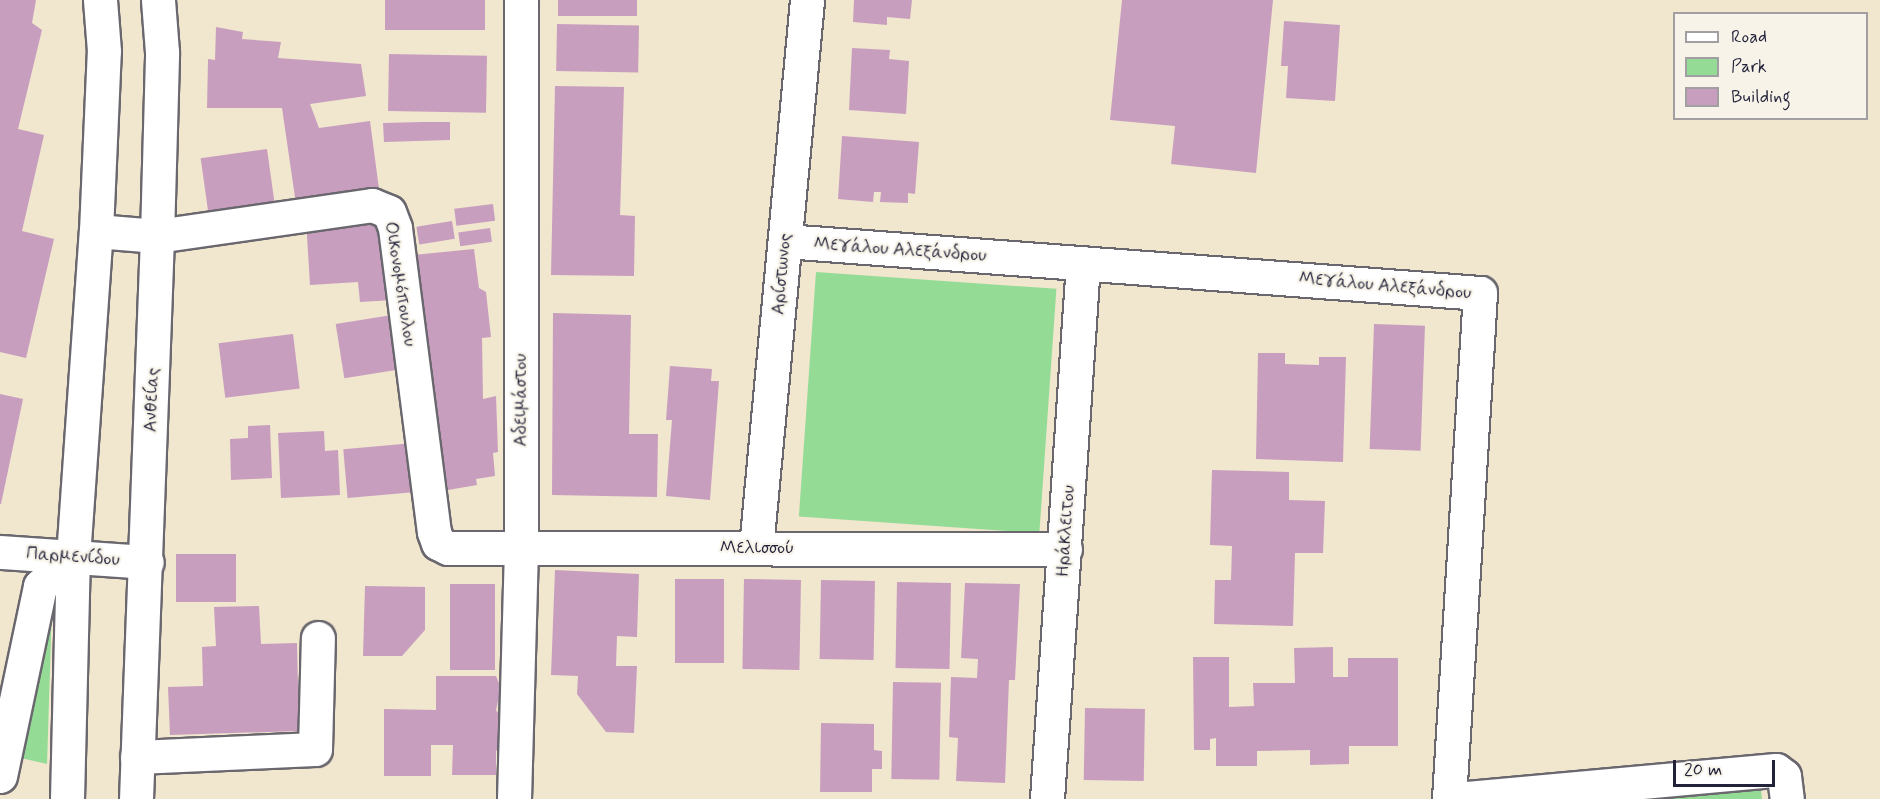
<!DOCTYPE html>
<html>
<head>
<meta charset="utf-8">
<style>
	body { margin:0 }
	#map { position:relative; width:1880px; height:799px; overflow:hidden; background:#f1e6ce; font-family:Mynerve,sans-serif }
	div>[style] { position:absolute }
	.green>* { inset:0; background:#94dc96; transform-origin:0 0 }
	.building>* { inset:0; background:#c89ebf; transform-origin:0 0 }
	.roads { filter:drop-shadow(2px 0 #6a676e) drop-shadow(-2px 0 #6a676e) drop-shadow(0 2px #6a676e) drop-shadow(0 -2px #6a676e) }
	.minor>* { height:33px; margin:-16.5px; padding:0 16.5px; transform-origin:16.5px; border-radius:16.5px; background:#fff }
	.major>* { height:33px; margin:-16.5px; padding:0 16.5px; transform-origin:16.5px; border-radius:16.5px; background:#fff }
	span { translate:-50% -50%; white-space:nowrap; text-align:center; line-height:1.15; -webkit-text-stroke:4.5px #f7f3e8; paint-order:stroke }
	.street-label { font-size:18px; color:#22223b }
	.legend { position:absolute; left:1673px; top:12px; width:195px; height:108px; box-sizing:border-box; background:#f7f3e8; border:2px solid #a29fa3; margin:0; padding:8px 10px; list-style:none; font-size:18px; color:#22223b }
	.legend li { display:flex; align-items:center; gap:12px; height:30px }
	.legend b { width:30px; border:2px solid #a29fa3 }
	.scale { position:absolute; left:1673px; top:760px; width:102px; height:27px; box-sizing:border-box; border:3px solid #22223b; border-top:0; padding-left:8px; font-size:18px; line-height:21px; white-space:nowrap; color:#22223b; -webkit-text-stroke:4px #f7f3e8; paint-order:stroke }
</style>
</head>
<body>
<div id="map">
	<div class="green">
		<div style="left:816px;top:272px;width:241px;height:245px;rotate:4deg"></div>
		<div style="clip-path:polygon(52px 606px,47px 764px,21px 758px)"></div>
		<div style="clip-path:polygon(1761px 790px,1762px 799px,1636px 799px)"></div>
	</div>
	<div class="building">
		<div style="clip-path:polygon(0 0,36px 0,32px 23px,42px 30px,18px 129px,44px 135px,22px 231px,54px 239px,26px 358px,0 352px)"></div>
		<div style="left:385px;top:0;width:100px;height:30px"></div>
		<div style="left:558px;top:0;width:79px;height:16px"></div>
		<div style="clip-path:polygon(854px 0,912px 0,910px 19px,887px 17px,887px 25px,853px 22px)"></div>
		<div style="clip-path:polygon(1122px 0,1273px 0,1256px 173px,1171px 164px,1175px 126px,1110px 120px)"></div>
		<div style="clip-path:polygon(1284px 21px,1340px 25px,1335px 101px,1286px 98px,1288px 66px,1281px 66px)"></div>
		<div style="left:557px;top:24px;width:82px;height:47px;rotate:1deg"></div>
		<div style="clip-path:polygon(216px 27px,243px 32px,242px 39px,281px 42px,278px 58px,361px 64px,366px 96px,310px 104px,319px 128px,370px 121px,379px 189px,296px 204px,282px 108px,207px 108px,208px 59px,215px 60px)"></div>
		<div style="clip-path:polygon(852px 48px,890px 50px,889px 59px,909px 61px,906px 114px,849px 110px)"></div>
		<div style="left:389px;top:54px;width:98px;height:57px;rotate:1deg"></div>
		<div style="clip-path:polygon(555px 86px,624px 87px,620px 215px,635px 216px,634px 276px,551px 275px)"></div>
		<div style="clip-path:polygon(422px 122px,450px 122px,450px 140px,384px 142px,383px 123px)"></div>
		<div style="clip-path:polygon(842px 136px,919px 142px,915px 194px,908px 193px,908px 203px,880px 202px,881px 192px,874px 192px,873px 202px,838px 199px)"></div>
		<div style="left:267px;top:149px;width:56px;height:67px;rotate:82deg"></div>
		<div style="left:493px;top:204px;width:17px;height:39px;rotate:83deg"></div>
		<div style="clip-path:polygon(388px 214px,394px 300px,360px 302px,358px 282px,310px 285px,306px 220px)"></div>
		<div style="left:452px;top:221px;width:18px;height:36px;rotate:81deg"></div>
		<div style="left:490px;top:228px;width:14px;height:32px;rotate:82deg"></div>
		<div style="clip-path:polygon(474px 249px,479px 288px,486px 292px,491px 337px,482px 338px,483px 399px,496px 396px,498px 452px,493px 453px,495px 476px,476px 479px,477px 485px,448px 490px,413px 255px)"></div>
		<div style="clip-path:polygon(553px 313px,631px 315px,629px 434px,658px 434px,657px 497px,552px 495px)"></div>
		<div style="left:392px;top:315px;width:55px;height:57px;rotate:81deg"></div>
		<div style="left:1374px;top:324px;width:51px;height:125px;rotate:2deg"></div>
		<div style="left:293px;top:334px;width:55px;height:75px;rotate:83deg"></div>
		<div style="clip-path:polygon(1258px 353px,1285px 353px,1285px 364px,1319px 365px,1319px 357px,1346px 357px,1343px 462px,1256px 459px)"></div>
		<div style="clip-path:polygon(670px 366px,712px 369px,711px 381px,719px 381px,710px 500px,666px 496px,672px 420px,666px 420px)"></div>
		<div style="clip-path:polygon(0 394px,23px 399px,1px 504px,0 504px)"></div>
		<div style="clip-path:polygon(270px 425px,272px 478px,231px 480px,230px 439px,248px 438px,248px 426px)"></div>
		<div style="clip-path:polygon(324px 431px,325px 451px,338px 450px,340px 495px,281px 498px,278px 433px)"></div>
		<div style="left:414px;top:443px;width:49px;height:71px;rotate:85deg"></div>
		<div style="clip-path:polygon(1212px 470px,1289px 472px,1289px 500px,1325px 501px,1323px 553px,1295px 553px,1293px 626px,1214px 624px,1215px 580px,1231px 580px,1232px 546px,1210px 545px)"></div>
		<div style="left:176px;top:554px;width:60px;height:48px"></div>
		<div style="clip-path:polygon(555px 570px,639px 574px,637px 637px,617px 636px,616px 666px,637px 666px,634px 733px,606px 732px,577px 694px,578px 676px,551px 675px)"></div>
		<div style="left:675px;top:579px;width:49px;height:84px"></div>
		<div style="left:744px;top:579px;width:57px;height:90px;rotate:1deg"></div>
		<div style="left:821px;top:580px;width:54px;height:79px;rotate:1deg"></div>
		<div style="left:897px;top:582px;width:54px;height:86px;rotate:1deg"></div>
		<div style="clip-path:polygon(965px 583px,1020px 584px,1015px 680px,1009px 680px,1005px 783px,956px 781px,958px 738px,949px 737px,951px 677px,977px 678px,978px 659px,961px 658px)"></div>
		<div style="left:450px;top:584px;width:45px;height:86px"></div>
		<div style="clip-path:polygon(365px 586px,425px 587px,425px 630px,402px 656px,363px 656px)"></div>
		<div style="clip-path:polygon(259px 606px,261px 644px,297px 643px,299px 731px,170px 735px,168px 687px,203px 686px,202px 647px,216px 646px,214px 607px)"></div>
		<div style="clip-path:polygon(1333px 647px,1333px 677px,1348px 677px,1348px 658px,1398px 658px,1398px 746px,1349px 746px,1349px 764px,1310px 765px,1310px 750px,1257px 751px,1257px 766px,1216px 766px,1216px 738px,1210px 739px,1210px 750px,1194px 750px,1193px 657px,1229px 657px,1229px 707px,1254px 706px,1253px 683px,1295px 683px,1294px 648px)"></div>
		<div style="clip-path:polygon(436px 676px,496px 676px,501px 688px,496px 710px,503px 720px,504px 744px,496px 751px,496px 775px,452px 775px,453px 745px,431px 745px,431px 776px,384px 776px,384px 709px,436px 710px)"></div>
		<div style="left:893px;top:682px;width:48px;height:97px;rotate:1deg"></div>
		<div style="left:1085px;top:708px;width:60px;height:72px;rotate:1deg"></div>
		<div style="clip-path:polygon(821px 723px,874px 724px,874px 750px,882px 751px,882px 769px,872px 769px,872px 792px,820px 792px)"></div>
	</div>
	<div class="roads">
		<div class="minor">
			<div style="left:96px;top:231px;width:61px;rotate:4.7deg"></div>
			<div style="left:157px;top:236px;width:217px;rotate:-8.2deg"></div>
			<div style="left:372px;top:205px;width:18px;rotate:22deg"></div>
			<div style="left:389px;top:212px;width:17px;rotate:69deg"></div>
			<div style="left:395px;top:228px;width:306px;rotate:82.7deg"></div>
			<div style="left:434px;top:532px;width:12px;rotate:70deg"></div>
			<div style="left:438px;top:543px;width:11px;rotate:27deg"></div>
			<div style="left:448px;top:548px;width:617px;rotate:0.09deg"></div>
			<div style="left:785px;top:241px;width:697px;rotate:4.28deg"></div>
			<div style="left:1480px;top:293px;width:507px;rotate:93.51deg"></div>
			<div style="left:756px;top:548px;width:550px;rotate:-84.68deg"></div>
			<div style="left:0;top:552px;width:147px;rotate:3.9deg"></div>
			<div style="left:137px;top:757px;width:178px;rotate:-2.6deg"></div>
			<div style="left:315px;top:749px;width:111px;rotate:-88.5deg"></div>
			<div style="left:0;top:776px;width:194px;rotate:-78.1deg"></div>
			<div style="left:40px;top:586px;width:44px;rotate:-41.3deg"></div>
			<div style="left:514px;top:799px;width:252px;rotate:-88.4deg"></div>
			<div style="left:521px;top:547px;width:547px;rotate:-90deg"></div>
			<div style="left:1047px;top:799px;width:537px;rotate:-86.16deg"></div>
			<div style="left:1456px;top:799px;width:321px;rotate:-5.2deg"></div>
			<div style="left:1776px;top:770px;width:10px;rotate:37deg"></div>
			<div style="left:1784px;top:776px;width:23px;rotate:83deg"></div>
		</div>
		<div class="major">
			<div style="left:67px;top:799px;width:242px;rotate:-88.6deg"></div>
			<div style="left:73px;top:557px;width:327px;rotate:-86deg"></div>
			<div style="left:96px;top:231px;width:180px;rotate:-87.5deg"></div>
			<div style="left:104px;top:51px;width:51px;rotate:-94.5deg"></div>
			<div style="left:136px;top:799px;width:563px;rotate:-87.86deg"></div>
			<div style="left:157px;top:236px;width:184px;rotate:-88.4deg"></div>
			<div style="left:162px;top:52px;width:52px;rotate:-94.4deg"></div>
		</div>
	</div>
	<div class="street-label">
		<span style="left:900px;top:250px;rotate:4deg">Μεγάλου Αλεξάνδρου</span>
		<span style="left:782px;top:274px;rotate:-85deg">Αρίστωνος</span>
		<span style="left:400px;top:284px;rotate:81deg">Οικονομόπουλου</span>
		<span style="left:1385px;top:286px;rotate:5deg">Μεγάλου Αλεξάνδρου</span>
		<span style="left:152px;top:400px;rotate:-88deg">Ανθείας</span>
		<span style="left:521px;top:400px;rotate:-90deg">Αδειμάστου</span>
		<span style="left:1066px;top:531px;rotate:-86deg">Ηράκλειτου</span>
		<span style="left:757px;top:548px">Μελισσού</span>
		<span style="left:73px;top:557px;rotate:4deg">Παρμενίδου</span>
	</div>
	<ul class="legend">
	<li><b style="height:8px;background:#fff"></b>Road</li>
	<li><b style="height:16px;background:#94dc96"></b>Park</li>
	<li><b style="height:16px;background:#c89ebf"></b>Building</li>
	</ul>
	<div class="scale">20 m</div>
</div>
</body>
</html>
